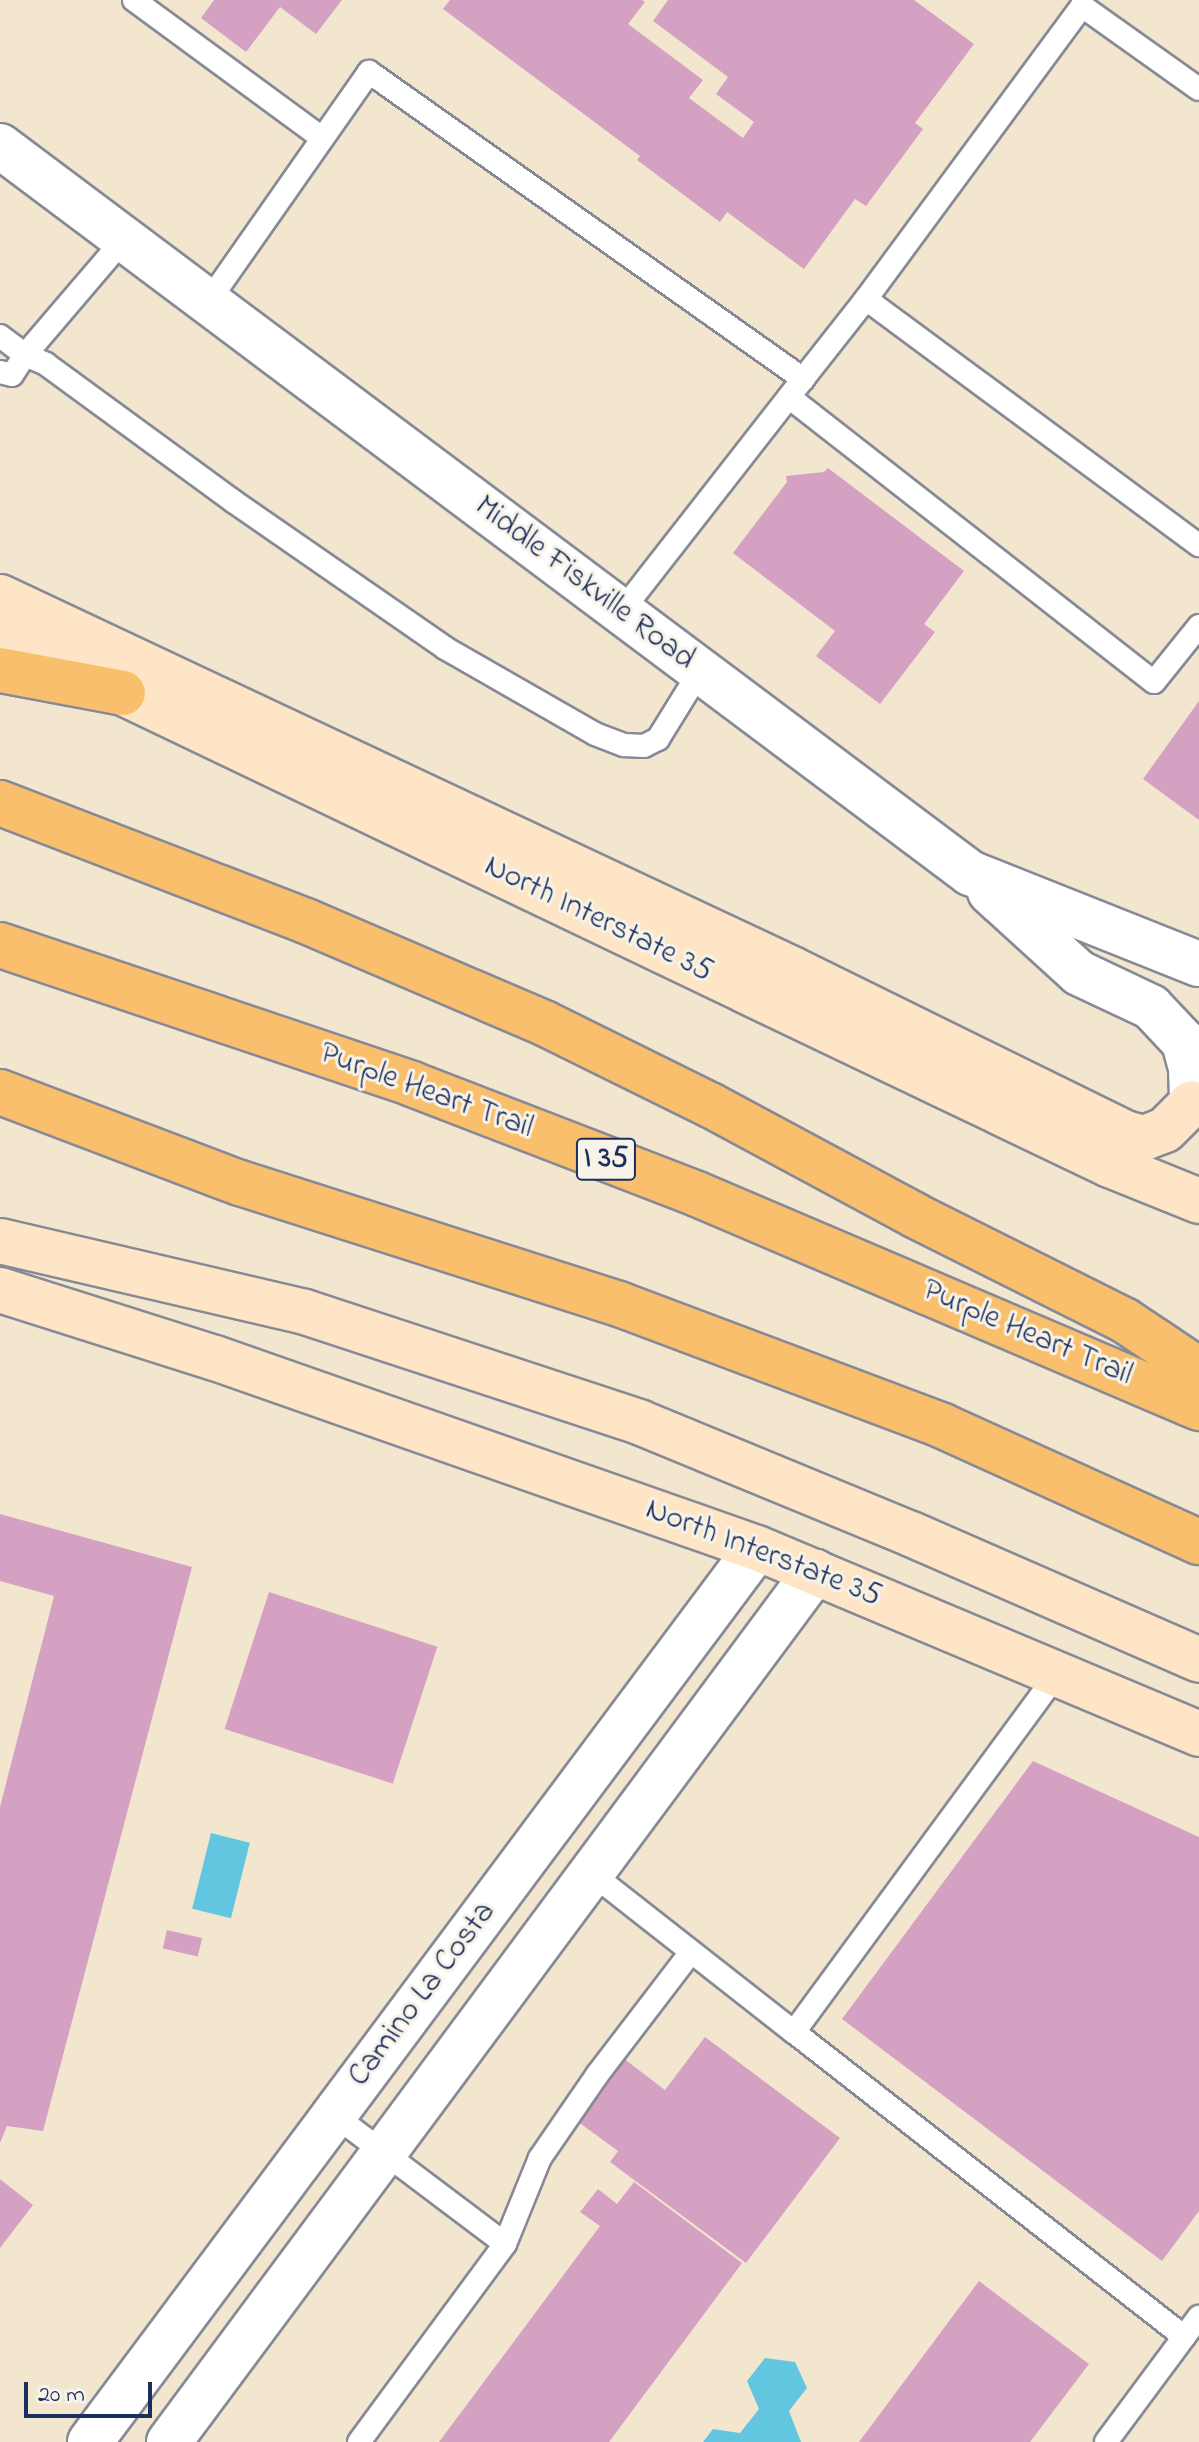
<!DOCTYPE html>
<html>
<head>
<meta charset="utf-8">
<style>
	body { margin:0 }
	#map { position:relative; width:1199px; height:2442px; overflow:hidden; background:#f3e6cf; font-family:"Indie Flower",sans-serif }
	div>[style] { position:absolute }
	.water>* { inset:0; background:#63c6e1; transform-origin:0 0 }
	.building>* { inset:0; background:#d5a1c3; transform-origin:0 0 }
	.roads { filter:drop-shadow(2px 0 #878a96) drop-shadow(-2px 0 #878a96) drop-shadow(0 2px #878a96) drop-shadow(0 -2px #878a96) }
	.service>* { height:22px; margin:-11px; padding:0 11px; transform-origin:11px; border-radius:11px; background:#fff }
	.tertiary>* { height:44px; margin:-22px; padding:0 22px; transform-origin:22px; border-radius:22px; background:#fff }
	.secondary>* { height:44px; margin:-22px; padding:0 22px; transform-origin:22px; border-radius:22px; background:#fde5c5 }
	.motorway>* { height:44px; margin:-22px; padding:0 22px; transform-origin:22px; border-radius:22px; background:#f9bf6d }
	span { translate:-50% -50%; white-space:nowrap; text-align:center; line-height:1.15; -webkit-text-stroke:6px #f7f3e8; paint-order:stroke }
	.shield-label span { padding:2px 6px; background:#f7f3e8; border:2px solid; border-radius:6px; -webkit-text-stroke-width:0 }
	.shield-label { font-size:30px; color:#1b2f5e; font-weight:700 }
	.street-label { font-size:32px; color:#1b2f5e }
	.scale { position:absolute; left:24px; top:2382px; width:128px; height:36px; box-sizing:border-box; border:4px solid #1b2f5e; border-top:0; padding-left:10px; font-size:24px; line-height:28px; white-space:nowrap; color:#1b2f5e; -webkit-text-stroke:6px #f7f3e8; paint-order:stroke }
</style>
</head>
<body>
<div id="map">
	<div class="water">
		<div style="left:211px;top:1833px;width:40px;height:78px;rotate:14deg"></div>
		<div style="clip-path:polygon(765px 2358px,795px 2362px,807px 2388px,789px 2411px,801px 2442px,703px 2442px,713px 2429px,740px 2433px,759px 2409px,747px 2381px)"></div>
	</div>
	<div class="building">
		<div style="clip-path:polygon(214px 0,342px 0,316px 34px,280px 7px,246px 52px,201px 18px)"></div>
		<div style="clip-path:polygon(450px 0,642px 0,645px 2px,628px 24px,703px 80px,689px 98px,743px 138px,754px 122px,716px 94px,728px 77px,653px 21px,668px 0,914px 0,974px 44px,915px 123px,923px 129px,866px 206px,855px 199px,804px 269px,727px 212px,720px 222px,637px 160px,640px 156px,443px 9px)"></div>
		<div style="clip-path:polygon(828px 468px,964px 571px,924px 624px,935px 632px,880px 704px,816px 656px,835px 631px,733px 553px,787px 482px,786px 476px,824px 472px)"></div>
		<div style="clip-path:polygon(1199px 701px,1199px 820px,1143px 779px)"></div>
		<div style="clip-path:polygon(0 1514px,192px 1567px,43px 2131px,7px 2126px,0 2143px,0 1807px,54px 1596px,0 1581px)"></div>
		<div style="left:269px;top:1592px;width:177px;height:144px;rotate:18deg"></div>
		<div style="clip-path:polygon(1033px 1761px,1199px 1837px,1199px 2211px,1162px 2261px,842px 2019px)"></div>
		<div style="left:167px;top:1930px;width:36px;height:19px;rotate:13deg"></div>
		<div style="clip-path:polygon(705px 2037px,840px 2138px,746px 2263px,610px 2162px,618px 2151px,577px 2121px,623px 2058px,665px 2090px)"></div>
		<div style="clip-path:polygon(0 2179px,33px 2205px,0 2248px)"></div>
		<div style="clip-path:polygon(634px 2182px,742px 2263px,609px 2442px,439px 2442px,600px 2226px,580px 2212px,598px 2189px,617px 2204px)"></div>
		<div style="clip-path:polygon(979px 2281px,1089px 2364px,1030px 2442px,859px 2442px)"></div>
	</div>
	<div class="roads">
		<div class="service">
			<div style="left:134px;top:0;width:233px;rotate:36.3deg"></div>
			<div style="left:866px;top:299px;width:364px;rotate:-53.6deg"></div>
			<div style="left:1082px;top:6px;width:143px;rotate:35.4deg"></div>
			<div style="left:208px;top:302px;width:281px;rotate:-55deg"></div>
			<div style="left:369px;top:72px;width:532px;rotate:35.27deg"></div>
			<div style="left:803px;top:379px;width:296px;rotate:128deg"></div>
			<div style="left:0;top:336px;width:31px;rotate:37deg"></div>
			<div style="left:25px;top:355px;width:153px;rotate:-49.5deg"></div>
			<div style="left:0;top:372px;width:12px;rotate:14deg"></div>
			<div style="left:12px;top:375px;width:24px;rotate:-57deg"></div>
			<div style="left:25px;top:355px;width:23px;rotate:23deg"></div>
			<div style="left:46px;top:364px;width:232px;rotate:36.2deg"></div>
			<div style="left:233px;top:501px;width:258px;rotate:34.7deg"></div>
			<div style="left:445px;top:648px;width:173px;rotate:29.8deg"></div>
			<div style="left:595px;top:734px;width:31px;rotate:21deg"></div>
			<div style="left:624px;top:745px;width:20px;rotate:3deg"></div>
			<div style="left:644px;top:746px;width:16px;rotate:-27deg"></div>
			<div style="left:658px;top:739px;width:80px;rotate:-58.3deg"></div>
			<div style="left:803px;top:379px;width:102px;rotate:-51.8deg"></div>
			<div style="left:866px;top:299px;width:414px;rotate:36.5deg"></div>
			<div style="left:789px;top:397px;width:463px;rotate:38deg"></div>
			<div style="left:1154px;top:682px;width:72px;rotate:-51.2deg"></div>
			<div style="left:591px;top:1873px;width:258px;rotate:38.1deg"></div>
			<div style="left:794px;top:2032px;width:444px;rotate:-53.7deg"></div>
			<div style="left:794px;top:2032px;width:495px;rotate:38deg"></div>
			<div style="left:334px;top:2115px;width:214px;rotate:37deg"></div>
			<div style="left:359px;top:2442px;width:246px;rotate:-53.6deg"></div>
			<div style="left:505px;top:2244px;width:93px;rotate:-67.9deg"></div>
			<div style="left:540px;top:2158px;width:101px;rotate:-55.5deg"></div>
			<div style="left:597px;top:2075px;width:155px;rotate:-52.6deg"></div>
			<div style="left:1106px;top:2442px;width:156px;rotate:-53.4deg"></div>
		</div>
		<div class="tertiary">
			<div style="left:0;top:146px;width:1212px;rotate:36.85deg"></div>
			<div style="left:970px;top:873px;width:246px;rotate:21.7deg"></div>
			<div style="left:990px;top:892px;width:120px;rotate:42.3deg"></div>
			<div style="left:1079px;top:973px;width:80px;rotate:25.3deg"></div>
			<div style="left:1151px;top:1007px;width:48px;rotate:46.7deg"></div>
			<div style="left:1184px;top:1042px;width:28px;rotate:75deg"></div>
			<div style="left:1191px;top:1069px;width:34px;rotate:88deg"></div>
			<div style="left:90px;top:2442px;width:1115px;rotate:-53.27deg"></div>
			<div style="left:169px;top:2442px;width:1084px;rotate:-53.41deg"></div>
		</div>
		<div class="secondary">
			<div style="left:0;top:597px;width:875px;rotate:25.16deg"></div>
			<div style="left:792px;top:969px;width:371px;rotate:26.2deg"></div>
			<div style="left:1125px;top:1133px;width:20px;rotate:15deg"></div>
			<div style="left:1144px;top:1138px;width:22px;rotate:-21deg"></div>
			<div style="left:1165px;top:1130px;width:38px;rotate:-45deg"></div>
			<div style="left:0;top:634px;width:1230px;rotate:25.57deg"></div>
			<div style="left:1110px;top:1165px;width:96px;rotate:22deg"></div>
			<div style="left:0;top:1241px;width:313px;rotate:13.1deg"></div>
			<div style="left:305px;top:1312px;width:352px;rotate:18.2deg"></div>
			<div style="left:639px;top:1422px;width:294px;rotate:22.4deg"></div>
			<div style="left:911px;top:1534px;width:314px;rotate:23.6deg"></div>
			<div style="left:0;top:1290px;width:225px;rotate:17.6deg"></div>
			<div style="left:215px;top:1358px;width:574px;rotate:19.32deg"></div>
			<div style="left:757px;top:1548px;width:480px;rotate:22.8deg"></div>
		</div>
		<div class="motorway">
			<div style="left:0;top:670px;width:125px;rotate:10.6deg"></div>
			<div style="left:0;top:803px;width:328px;rotate:21.1deg"></div>
			<div style="left:306px;top:921px;width:259px;rotate:23.2deg"></div>
			<div style="left:544px;top:1023px;width:187px;rotate:26.3deg"></div>
			<div style="left:712px;top:1106px;width:232px;rotate:28.3deg"></div>
			<div style="left:916px;top:1216px;width:233px;rotate:26.6deg"></div>
			<div style="left:1124px;top:1320px;width:90px;rotate:33.7deg"></div>
			<div style="left:0;top:945px;width:435px;rotate:18.6deg"></div>
			<div style="left:412px;top:1084px;width:305px;rotate:21.1deg"></div>
			<div style="left:697px;top:1194px;width:546px;rotate:23.09deg"></div>
			<div style="left:0;top:1092px;width:257px;rotate:20.8deg"></div>
			<div style="left:240px;top:1183px;width:398px;rotate:17.7deg"></div>
			<div style="left:619px;top:1304px;width:346px;rotate:20.6deg"></div>
			<div style="left:943px;top:1426px;width:281px;rotate:24.4deg"></div>
		</div>
	</div>
	<div class="shield-label">
		<span style="left:606px;top:1159px">I 35</span>
	</div>
	<div class="street-label">
		<span style="left:584px;top:584px;rotate:37deg">Middle Fiskville Road</span>
		<span style="left:598px;top:920px;rotate:26deg">North Interstate 35</span>
		<span style="left:426px;top:1092px;rotate:20deg">Purple Heart Trail</span>
		<span style="left:1027px;top:1334px;rotate:23deg">Purple Heart Trail</span>
		<span style="left:763px;top:1554px;rotate:21deg">North Interstate 35</span>
		<span style="left:423px;top:1995px;rotate:-53deg">Camino La Costa</span>
	</div>
	<div class="scale">20 m</div>
</div>
</body>
</html>
